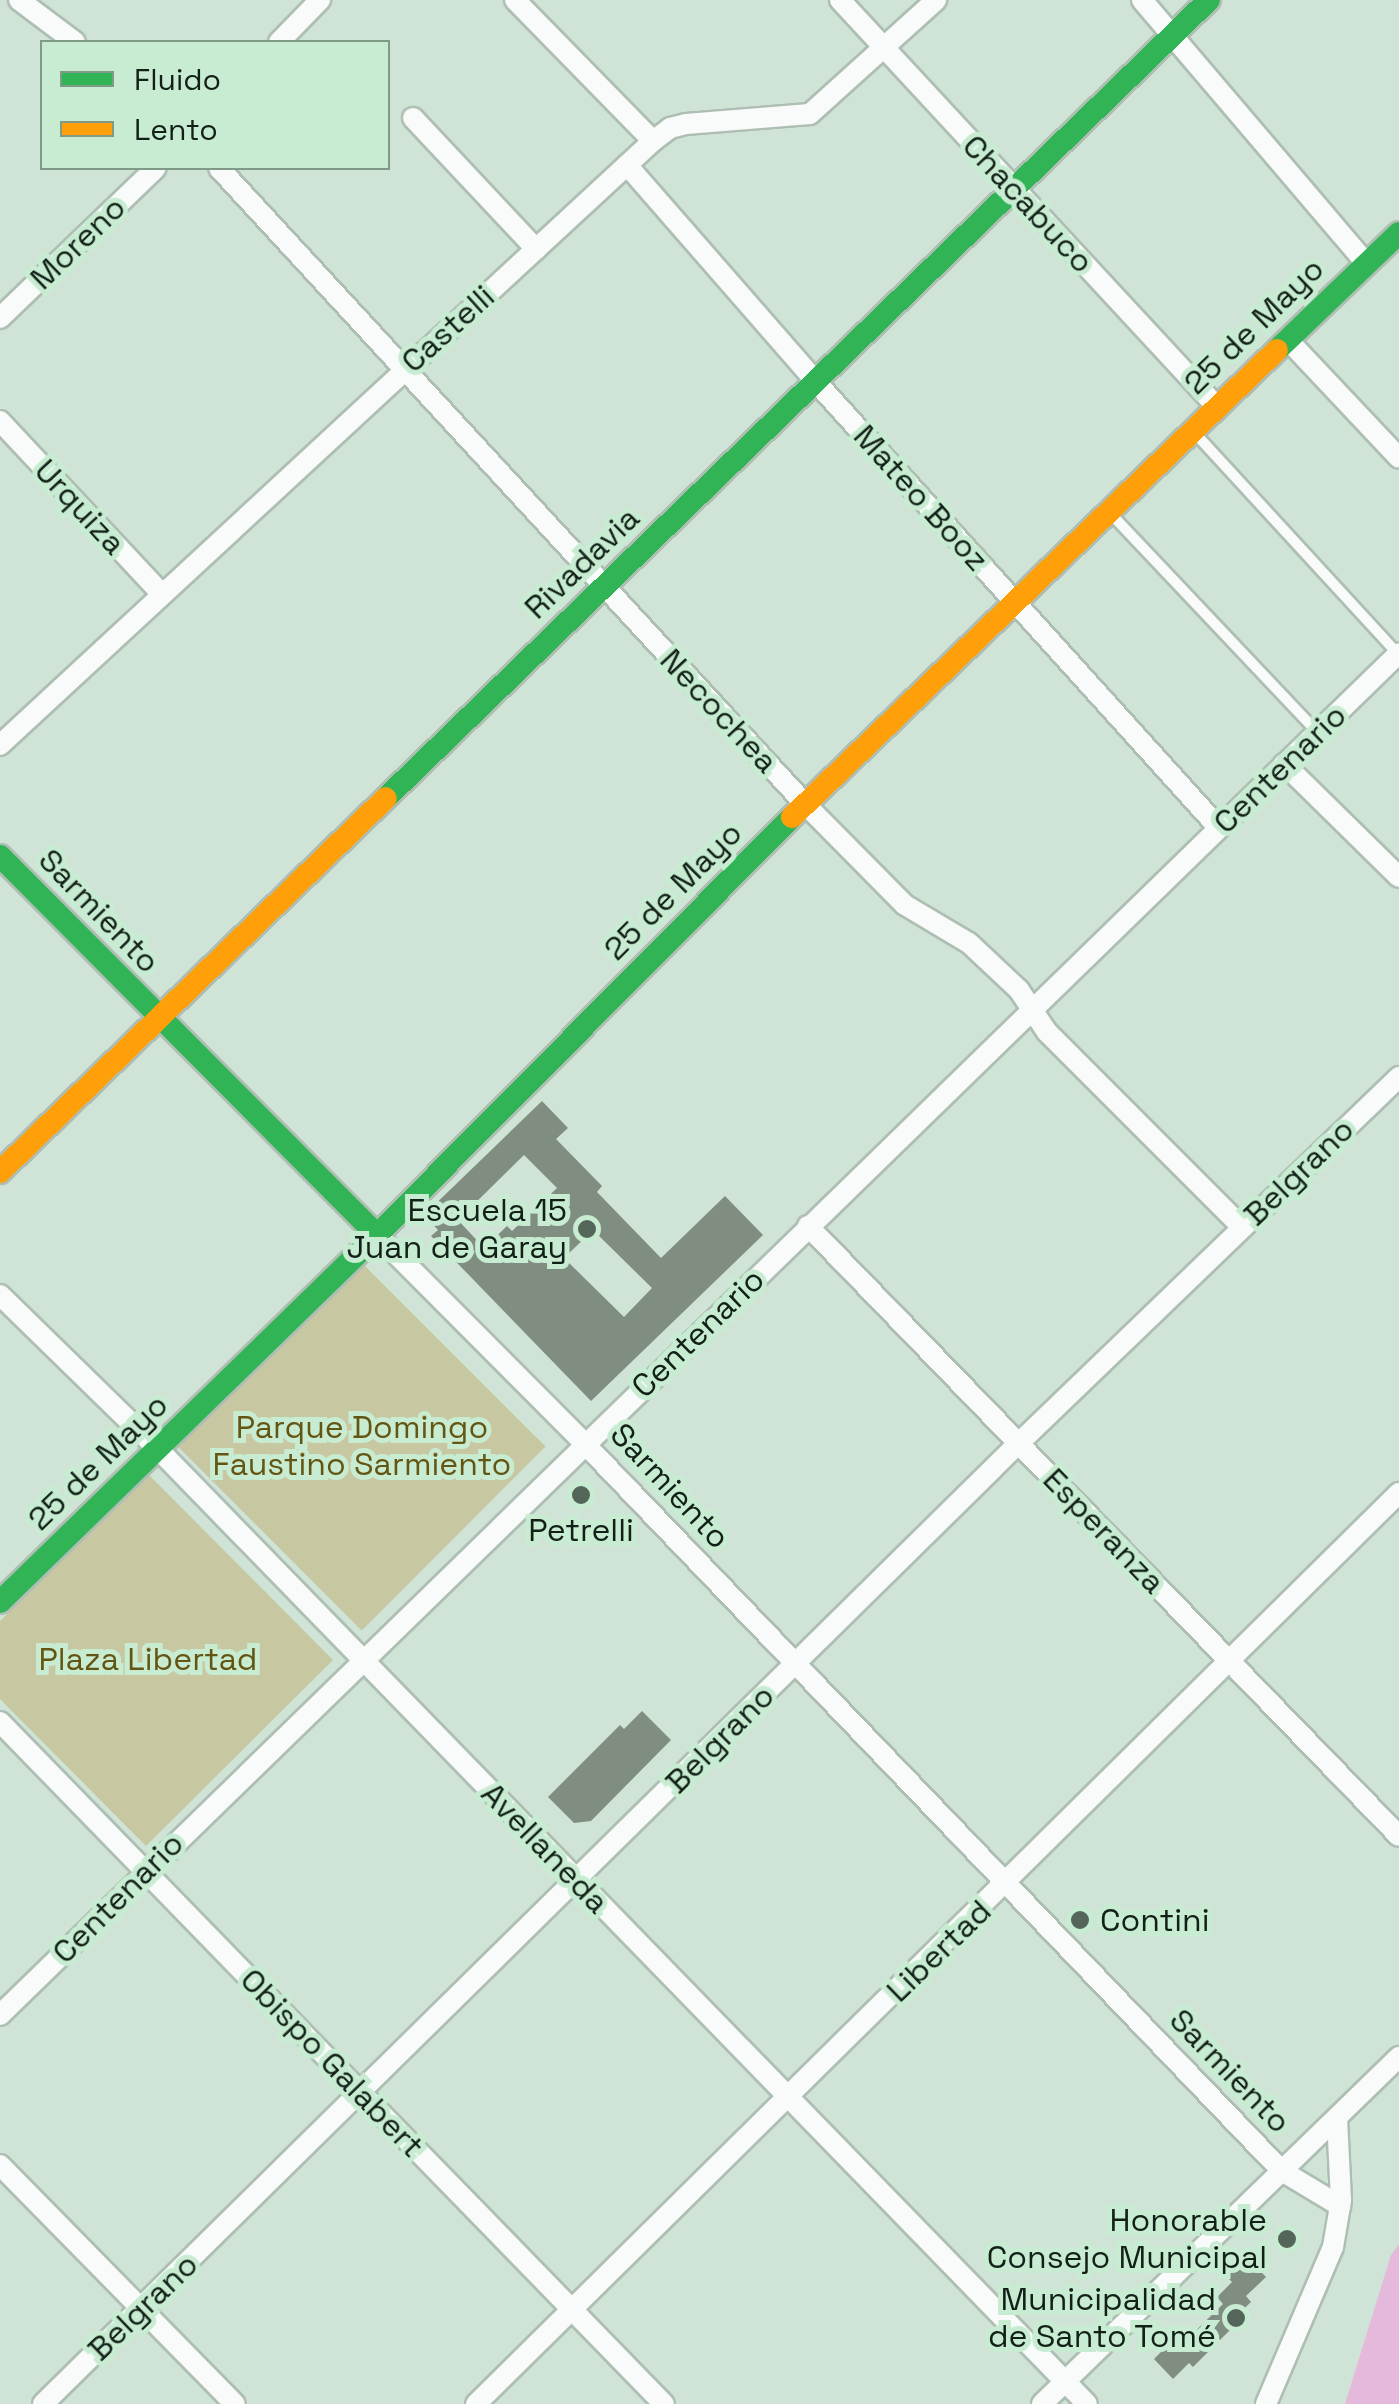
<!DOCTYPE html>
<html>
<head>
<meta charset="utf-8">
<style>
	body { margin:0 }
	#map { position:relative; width:1399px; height:2404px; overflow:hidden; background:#cfe4d6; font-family:"Space Grotesk",sans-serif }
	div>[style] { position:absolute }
	.green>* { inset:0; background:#c7c7a1; transform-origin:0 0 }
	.water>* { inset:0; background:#e4b9db }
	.building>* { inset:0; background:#808d81 }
	.roads { filter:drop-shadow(2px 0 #aebeb3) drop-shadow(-2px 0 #aebeb3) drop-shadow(0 2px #aebeb3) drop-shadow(0 -2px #aebeb3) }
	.lane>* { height:10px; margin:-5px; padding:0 5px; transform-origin:5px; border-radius:5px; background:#f8fbf9 }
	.street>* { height:20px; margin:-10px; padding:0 10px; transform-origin:10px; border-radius:10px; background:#f8fbf9 }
	.fast>* { height:22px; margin:-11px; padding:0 11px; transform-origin:11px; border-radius:11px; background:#30b455 }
	.slow>* { height:22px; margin:-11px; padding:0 11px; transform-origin:11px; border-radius:11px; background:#ff9f0a }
	.dots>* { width:28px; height:28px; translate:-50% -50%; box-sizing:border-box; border:5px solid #c7ecd2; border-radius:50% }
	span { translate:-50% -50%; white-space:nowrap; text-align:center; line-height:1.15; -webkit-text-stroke:10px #c7ecd2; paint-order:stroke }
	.street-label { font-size:32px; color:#122017 }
	.poi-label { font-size:32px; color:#122017 }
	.right { translate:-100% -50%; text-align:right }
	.left { translate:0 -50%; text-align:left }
	.park-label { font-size:32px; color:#655513 }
	.legend { position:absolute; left:40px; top:40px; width:350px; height:130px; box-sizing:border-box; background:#c7ecd2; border:2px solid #7f9a87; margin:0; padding:12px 18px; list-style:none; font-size:30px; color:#122017 }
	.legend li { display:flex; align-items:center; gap:20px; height:50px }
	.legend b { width:50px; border:2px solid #7f9a87 }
</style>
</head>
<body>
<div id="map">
	<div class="green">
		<div style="left:361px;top:1262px;width:261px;height:260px;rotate:45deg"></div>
		<div style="clip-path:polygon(148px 1474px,333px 1660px,146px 1846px,0 1699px,0 1621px)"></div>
	</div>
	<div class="water">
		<div style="clip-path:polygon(1399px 2244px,1399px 2404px,1345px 2404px,1391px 2255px)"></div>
	</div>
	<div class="building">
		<div style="clip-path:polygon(evenodd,542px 1101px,568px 1128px,556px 1139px,602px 1186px,597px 1192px,661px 1258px,725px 1196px,763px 1235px,591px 1401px,431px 1236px,438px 1230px,424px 1215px,542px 1101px,524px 1155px,557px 1188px,512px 1231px,507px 1226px,484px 1248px,458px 1220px,524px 1155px,542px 1101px,593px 1230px,652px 1288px,624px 1317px,564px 1258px,593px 1230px)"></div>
		<div style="clip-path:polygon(642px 1711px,671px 1740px,591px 1821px,574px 1823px,548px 1797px,620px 1725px,624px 1729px)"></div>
		<div style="clip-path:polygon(1243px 2253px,1266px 2277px,1246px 2296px,1251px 2302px,1230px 2322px,1234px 2326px,1193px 2367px,1189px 2363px,1173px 2379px,1154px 2359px,1171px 2342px,1177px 2349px,1223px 2304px,1217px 2297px,1232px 2282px,1223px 2273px)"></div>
	</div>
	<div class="roads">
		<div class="lane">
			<div style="left:1193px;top:431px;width:303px;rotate:47.4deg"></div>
			<div style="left:1112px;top:515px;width:299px;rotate:46.6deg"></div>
		</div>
		<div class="street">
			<div style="left:19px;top:0;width:70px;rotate:36.9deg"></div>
			<div style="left:515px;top:0;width:197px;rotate:45.6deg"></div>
			<div style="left:840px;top:0;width:555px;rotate:47.19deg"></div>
			<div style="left:1142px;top:0;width:347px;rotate:49.6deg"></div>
			<div style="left:279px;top:42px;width:59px;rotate:-45.7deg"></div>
			<div style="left:413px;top:118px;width:180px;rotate:46.8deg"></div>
			<div style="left:627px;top:165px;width:288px;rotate:48.9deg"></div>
			<div style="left:816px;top:382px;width:601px;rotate:47.9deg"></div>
			<div style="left:219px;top:168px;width:865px;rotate:47.34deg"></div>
			<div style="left:805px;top:804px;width:142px;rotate:45.3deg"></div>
			<div style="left:905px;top:905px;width:74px;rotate:30.7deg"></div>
			<div style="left:969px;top:943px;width:69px;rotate:43.2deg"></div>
			<div style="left:1019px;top:990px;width:50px;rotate:56.3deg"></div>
			<div style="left:1047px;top:1032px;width:276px;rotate:45deg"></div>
			<div style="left:0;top:318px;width:216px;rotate:-43.9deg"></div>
			<div style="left:1287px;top:339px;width:163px;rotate:46.7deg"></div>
			<div style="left:0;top:421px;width:236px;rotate:46.9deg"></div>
			<div style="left:0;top:745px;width:890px;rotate:-42.77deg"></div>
			<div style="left:653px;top:141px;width:21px;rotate:-37deg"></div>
			<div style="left:670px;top:128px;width:16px;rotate:-14deg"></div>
			<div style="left:686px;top:124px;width:124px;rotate:-4.6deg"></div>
			<div style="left:810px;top:114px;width:170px;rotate:-42.1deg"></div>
			<div style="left:1284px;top:764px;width:161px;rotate:44.5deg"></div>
			<div style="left:808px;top:1226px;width:849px;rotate:45.91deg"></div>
			<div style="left:377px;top:1235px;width:293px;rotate:45.1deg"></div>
			<div style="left:584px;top:1443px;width:1009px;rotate:46.21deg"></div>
			<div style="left:1282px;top:2171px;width:68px;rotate:31.1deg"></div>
			<div style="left:0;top:1295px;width:221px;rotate:44.3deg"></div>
			<div style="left:158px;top:1449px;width:1332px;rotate:45.79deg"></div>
			<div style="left:0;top:1722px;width:952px;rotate:45.77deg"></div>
			<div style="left:0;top:2015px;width:1952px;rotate:-44.23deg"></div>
			<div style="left:0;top:2165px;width:335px;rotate:45.5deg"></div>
			<div style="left:43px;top:2404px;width:1370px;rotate:-44.56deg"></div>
			<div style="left:1019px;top:1443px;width:528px;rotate:-43.92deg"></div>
			<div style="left:476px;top:2404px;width:1297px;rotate:-44.63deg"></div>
			<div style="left:1042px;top:2404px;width:498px;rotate:-44.2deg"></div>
			<div style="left:1266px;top:2404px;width:171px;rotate:-66.9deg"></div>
			<div style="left:1333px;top:2247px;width:48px;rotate:-80.3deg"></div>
			<div style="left:1341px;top:2200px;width:82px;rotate:-92.8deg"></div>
		</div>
		<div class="fast">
			<div style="left:1277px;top:350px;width:169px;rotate:-43.8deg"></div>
			<div style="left:386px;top:798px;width:1146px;rotate:-44.12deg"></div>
			<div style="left:0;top:856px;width:535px;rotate:45.15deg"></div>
			<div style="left:0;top:1602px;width:526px;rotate:-44.23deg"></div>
			<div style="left:377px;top:1235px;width:589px;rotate:-45.21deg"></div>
		</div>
		<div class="slow">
			<div style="left:792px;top:817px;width:673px;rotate:-43.92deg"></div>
			<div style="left:0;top:1172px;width:537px;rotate:-44.1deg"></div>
		</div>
	</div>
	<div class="dots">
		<div style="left:587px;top:1229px;background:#54655a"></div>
		<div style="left:581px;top:1495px;background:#54655a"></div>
		<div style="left:1080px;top:1920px;background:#54655a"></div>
		<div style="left:1287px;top:2239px;background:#54655a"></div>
		<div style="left:1236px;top:2318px;background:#54655a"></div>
	</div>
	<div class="street-label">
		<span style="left:1028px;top:204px;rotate:47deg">Chacabuco</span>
		<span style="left:78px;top:243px;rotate:-44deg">Moreno</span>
		<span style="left:1254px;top:326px;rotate:-44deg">25 de Mayo</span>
		<span style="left:448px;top:329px;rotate:-42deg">Castelli</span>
		<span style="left:921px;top:498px;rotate:48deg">Mateo Booz</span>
		<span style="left:80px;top:507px;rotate:47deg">Urquiza</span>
		<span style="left:582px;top:563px;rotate:-44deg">Rivadavia</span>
		<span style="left:719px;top:711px;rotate:47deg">Necochea</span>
		<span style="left:1280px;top:769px;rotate:-44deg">Centenario</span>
		<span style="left:673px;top:891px;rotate:-45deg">25 de Mayo</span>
		<span style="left:99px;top:911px;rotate:46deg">Sarmiento</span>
		<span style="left:1299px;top:1172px;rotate:-44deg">Belgrano</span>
		<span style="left:698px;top:1333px;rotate:-44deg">Centenario</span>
		<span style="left:98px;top:1462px;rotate:-44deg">25 de Mayo</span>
		<span style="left:670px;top:1486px;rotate:47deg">Sarmiento</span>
		<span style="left:1104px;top:1531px;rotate:46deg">Esperanza</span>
		<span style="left:720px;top:1739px;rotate:-45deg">Belgrano</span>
		<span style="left:545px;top:1848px;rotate:46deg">Avellaneda</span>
		<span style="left:118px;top:1898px;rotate:-45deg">Centenario</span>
		<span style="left:939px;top:1951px;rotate:-44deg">Libertad</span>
		<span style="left:332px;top:2063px;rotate:46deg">Obispo Galabert</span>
		<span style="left:1230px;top:2071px;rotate:46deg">Sarmiento</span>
		<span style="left:143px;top:2307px;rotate:-44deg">Belgrano</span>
	</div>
	<div class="poi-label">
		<span class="right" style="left:567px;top:1229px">Escuela 15<br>Juan de Garay</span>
		<span style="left:581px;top:1530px">Petrelli</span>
		<span class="left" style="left:1100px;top:1920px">Contini</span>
		<span class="right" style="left:1267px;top:2239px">Honorable<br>Consejo Municipal</span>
		<span class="right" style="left:1216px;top:2318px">Municipalidad<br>de Santo Tomé</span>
	</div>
	<div class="park-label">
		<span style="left:362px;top:1446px">Parque Domingo<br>Faustino Sarmiento</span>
		<span style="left:148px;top:1659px">Plaza Libertad</span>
	</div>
	<ul class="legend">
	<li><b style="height:12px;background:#30b455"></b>Fluido</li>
	<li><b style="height:12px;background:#ff9f0a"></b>Lento</li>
	</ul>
</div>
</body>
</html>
